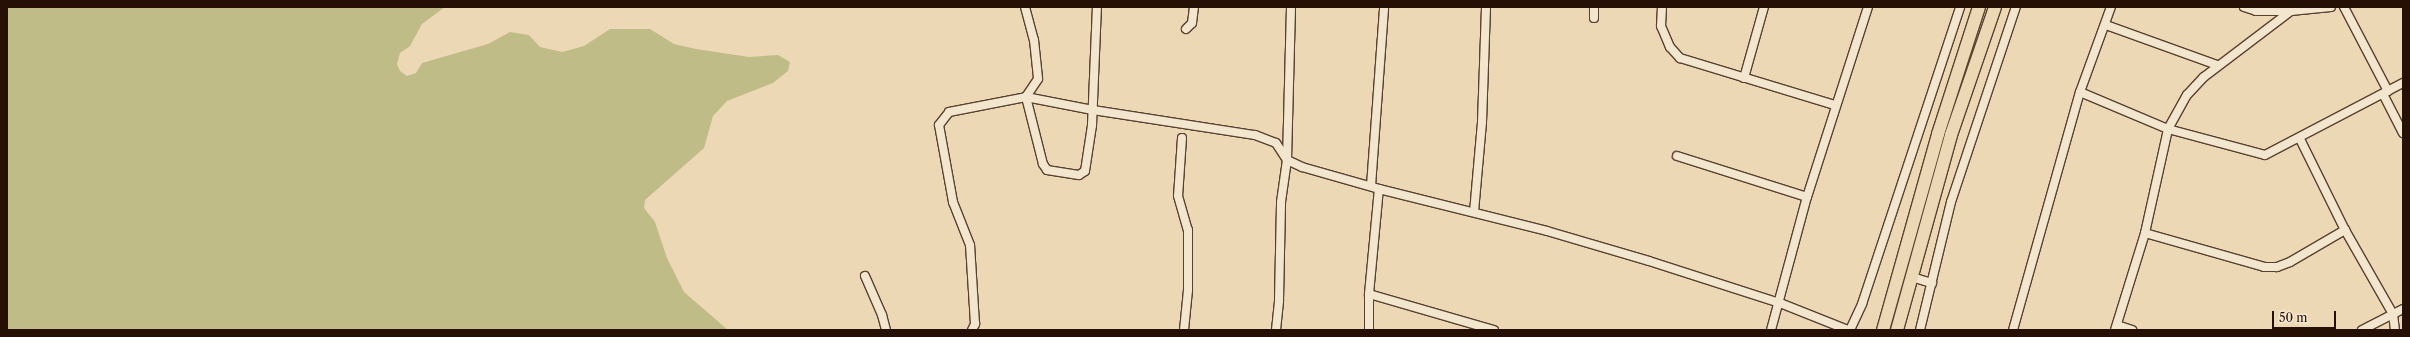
<!DOCTYPE html>
<html>
<head>
<meta charset="utf-8">
<style>
	body { margin:0 }
	#map { position:relative; width:2410px; height:337px; overflow:hidden; background:#edd8b5; font-family:"Libre Caslon Text",serif }
	div>[style] { position:absolute }
	.green>* { inset:0; background:#c0bc88 }
	.roads { filter:drop-shadow(1px 0 #584130) drop-shadow(-1px 0 #584130) drop-shadow(0 1px #584130) drop-shadow(0 -1px #584130) }
	.minor>* { height:8px; margin:-4px; padding:0 4px; transform-origin:4px; border-radius:4px; background:#f3e6cf }
	.primary>* { height:12px; margin:-6px; padding:0 6px; transform-origin:6px; border-radius:6px; background:#edd8b5 }
	span { translate:-50% -50%; white-space:nowrap; text-align:center; line-height:1.15; -webkit-text-stroke:3px #f3e6cf; paint-order:stroke }
	.frame { position:absolute; inset:0; border:8px solid #260f04; pointer-events:none }
	.scale { position:absolute; left:2272px; top:311px; width:64px; height:18px; box-sizing:border-box; border:2px solid #260f04; border-top:0; padding-left:5px; font-size:12px; line-height:14px; white-space:nowrap; color:#260f04; -webkit-text-stroke:3px #f3e6cf; paint-order:stroke }
</style>
</head>
<body>
<div id="map">
	<div class="green">
		<div style="clip-path:polygon(7px 7px,445px 7px,422px 24px,410px 46px,400px 53px,397px 64px,400px 71px,407px 76px,416px 73px,422px 63px,488px 44px,510px 32px,529px 35px,540px 47px,562px 52px,584px 46px,610px 29px,650px 29px,674px 44px,696px 49px,749px 57px,778px 55px,790px 62px,788px 71px,773px 83px,727px 101px,713px 116px,704px 148px,645px 200px,644px 208px,655px 222px,667px 258px,684px 292px,728px 330px,7px 330px)"></div>
	</div>
	<div class="roads">
		<div class="minor">
			<div style="left:1025px;top:7px;width:34px;rotate:75deg"></div>
			<div style="left:1034px;top:40px;width:39px;rotate:84deg"></div>
			<div style="left:1038px;top:79px;width:22px;rotate:124deg"></div>
			<div style="left:1026px;top:97px;width:69px;rotate:75.8deg"></div>
			<div style="left:1043px;top:164px;width:7px;rotate:56deg"></div>
			<div style="left:1047px;top:170px;width:32px;rotate:9deg"></div>
			<div style="left:1079px;top:175px;width:7px;rotate:-34deg"></div>
			<div style="left:1085px;top:171px;width:47px;rotate:-81.3deg"></div>
			<div style="left:1092px;top:125px;width:118px;rotate:-87.6deg"></div>
			<div style="left:1662px;top:7px;width:19px;rotate:93deg"></div>
			<div style="left:1661px;top:26px;width:23px;rotate:67deg"></div>
			<div style="left:1670px;top:47px;width:15px;rotate:48deg"></div>
			<div style="left:1680px;top:58px;width:162px;rotate:16.9deg"></div>
			<div style="left:2244px;top:7px;width:13px;rotate:18deg"></div>
			<div style="left:2256px;top:11px;width:35px"></div>
			<div style="left:2290px;top:7px;width:4px;rotate:76deg"></div>
			<div style="left:2291px;top:11px;width:40px;rotate:-5.7deg"></div>
			<div style="left:2344px;top:7px;width:95px;rotate:62.4deg"></div>
			<div style="left:1594px;top:18px;width:11px;rotate:-90deg"></div>
			<div style="left:2106px;top:25px;width:118px;rotate:19.8deg"></div>
			<div style="left:1186px;top:29px;width:8px;rotate:-45deg"></div>
			<div style="left:1192px;top:23px;width:16px;rotate:-83deg"></div>
			<div style="left:1744px;top:78px;width:74px;rotate:-74.3deg"></div>
			<div style="left:2080px;top:92px;width:95px;rotate:22.8deg"></div>
			<div style="left:2168px;top:129px;width:100px;rotate:15deg"></div>
			<div style="left:2265px;top:155px;width:156px;rotate:-27.6deg"></div>
			<div style="left:2383px;top:94px;width:44px;rotate:62.9deg"></div>
			<div style="left:1182px;top:138px;width:58px;rotate:93.9deg"></div>
			<div style="left:1178px;top:196px;width:35px;rotate:74deg"></div>
			<div style="left:1188px;top:230px;width:60px;rotate:90deg"></div>
			<div style="left:1188px;top:290px;width:40px;rotate:95.7deg"></div>
			<div style="left:2300px;top:139px;width:102px;rotate:63.7deg"></div>
			<div style="left:2345px;top:230px;width:97px;rotate:60.3deg"></div>
			<div style="left:2393px;top:314px;width:16px;rotate:83deg"></div>
			<div style="left:1677px;top:156px;width:136px;rotate:17.5deg"></div>
			<div style="left:1371px;top:186px;width:179px;rotate:-85.8deg"></div>
			<div style="left:1474px;top:212px;width:90px;rotate:-84.9deg"></div>
			<div style="left:1482px;top:122px;width:115px;rotate:-88deg"></div>
			<div style="left:2145px;top:233px;width:124px;rotate:15.9deg"></div>
			<div style="left:2264px;top:267px;width:13px"></div>
			<div style="left:2277px;top:267px;width:14px;rotate:-21deg"></div>
			<div style="left:2290px;top:262px;width:64px;rotate:-30.2deg"></div>
			<div style="left:865px;top:276px;width:43px;rotate:66.4deg"></div>
			<div style="left:882px;top:315px;width:16px;rotate:75deg"></div>
			<div style="left:1912px;top:277px;width:21px;rotate:17deg"></div>
			<div style="left:1369px;top:294px;width:130px;rotate:16.1deg"></div>
			<div style="left:2117px;top:325px;width:16px;rotate:18deg"></div>
			<div style="left:972px;top:330px;width:7px;rotate:-63deg"></div>
			<div style="left:975px;top:324px;width:79px;rotate:-93.6deg"></div>
			<div style="left:970px;top:245px;width:46px;rotate:-111.6deg"></div>
			<div style="left:953px;top:202px;width:78px;rotate:-100.3deg"></div>
			<div style="left:939px;top:125px;width:16px;rotate:-52deg"></div>
			<div style="left:949px;top:112px;width:78px;rotate:-11deg"></div>
			<div style="left:1026px;top:97px;width:68px;rotate:11deg"></div>
			<div style="left:1093px;top:110px;width:164px;rotate:8.8deg"></div>
			<div style="left:1255px;top:135px;width:22px;rotate:21deg"></div>
			<div style="left:1276px;top:143px;width:20px;rotate:57deg"></div>
			<div style="left:1287px;top:160px;width:17px;rotate:25deg"></div>
			<div style="left:1302px;top:167px;width:80px;rotate:15.9deg"></div>
			<div style="left:1379px;top:189px;width:173px;rotate:14deg"></div>
			<div style="left:1547px;top:231px;width:106px;rotate:16.4deg"></div>
			<div style="left:1649px;top:261px;width:138px;rotate:17.8deg"></div>
			<div style="left:1780px;top:303px;width:73px;rotate:21.7deg"></div>
			<div style="left:1276px;top:330px;width:30px;rotate:-84deg"></div>
			<div style="left:1279px;top:300px;width:98px;rotate:-88.8deg"></div>
			<div style="left:1281px;top:202px;width:42px;rotate:-81.9deg"></div>
			<div style="left:1287px;top:160px;width:153px;rotate:-88.5deg"></div>
			<div style="left:1369px;top:330px;width:36px;rotate:-90deg"></div>
			<div style="left:1369px;top:294px;width:105px;rotate:-84.6deg"></div>
			<div style="left:1771px;top:330px;width:138px;rotate:-74.9deg"></div>
			<div style="left:1807px;top:197px;width:200px;rotate:-72.2deg"></div>
			<div style="left:1850px;top:330px;width:29px;rotate:-65deg"></div>
			<div style="left:1862px;top:304px;width:313px;rotate:-71.7deg"></div>
			<div style="left:1920px;top:330px;width:132px;rotate:-76.4deg"></div>
			<div style="left:1951px;top:202px;width:206px;rotate:-71.6deg"></div>
			<div style="left:2013px;top:330px;width:247px;rotate:-74.3deg"></div>
			<div style="left:2080px;top:92px;width:90px;rotate:-70deg"></div>
			<div style="left:2115px;top:330px;width:102px;rotate:-72.8deg"></div>
			<div style="left:2145px;top:233px;width:107px;rotate:-77.5deg"></div>
			<div style="left:2168px;top:129px;width:39px;rotate:-61deg"></div>
			<div style="left:2187px;top:95px;width:25px;rotate:-47deg"></div>
			<div style="left:2204px;top:77px;width:109px;rotate:-37.2deg"></div>
			<div style="left:2362px;top:330px;width:46px;rotate:-27.1deg"></div>
		</div>
		<div class="primary">
			<div style="left:1883px;top:330px;width:204px;rotate:-74.3deg"></div>
			<div style="left:1938px;top:134px;width:133px;rotate:-72.1deg"></div>
			<div style="left:1897px;top:330px;width:202px;rotate:-74.5deg"></div>
			<div style="left:1951px;top:135px;width:135px;rotate:-71deg"></div>
		</div>
	</div>
	<div class="frame"></div>
	<div class="scale">50 m</div>
</div>
</body>
</html>
